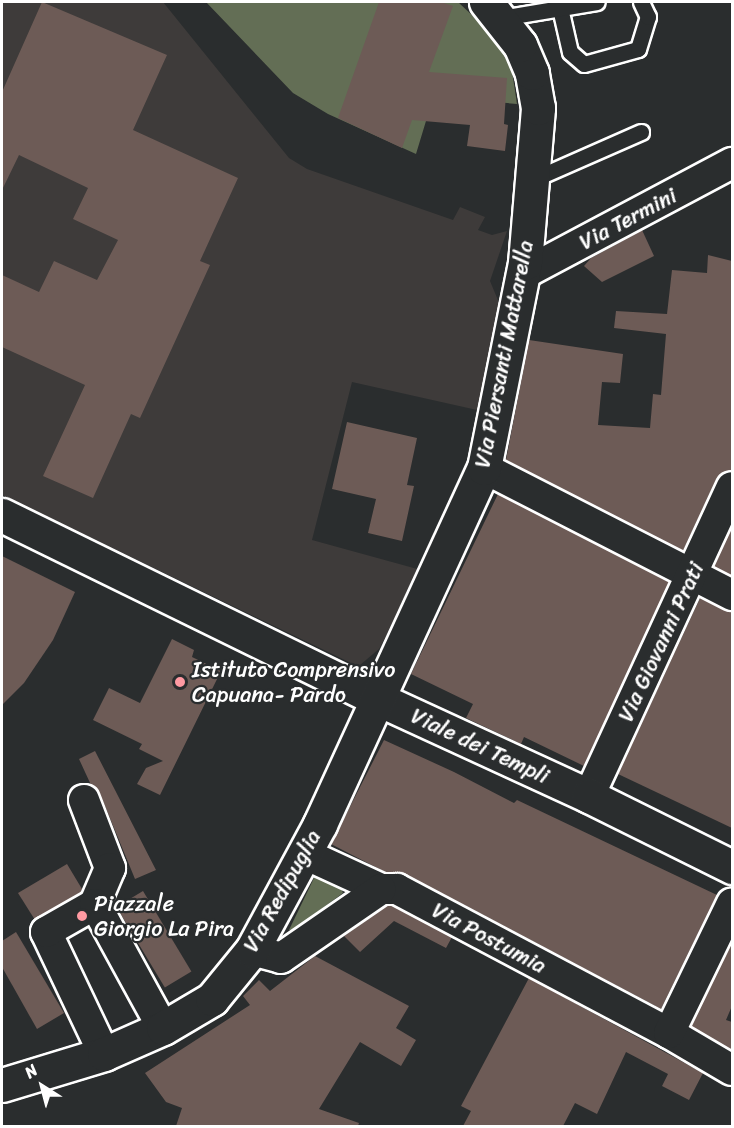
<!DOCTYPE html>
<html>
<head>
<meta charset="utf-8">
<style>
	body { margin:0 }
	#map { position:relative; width:734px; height:1128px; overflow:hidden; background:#2a2d2e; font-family:Sriracha,sans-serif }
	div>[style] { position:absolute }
	.built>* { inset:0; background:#3e3b3a }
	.green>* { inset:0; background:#636e55 }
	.building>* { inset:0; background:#6d5b56; transform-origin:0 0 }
	.roads { filter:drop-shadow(2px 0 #fff) drop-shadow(-2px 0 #fff) drop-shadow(0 2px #fff) drop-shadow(0 -2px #fff) }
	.lane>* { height:15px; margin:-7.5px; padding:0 7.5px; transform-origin:7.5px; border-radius:7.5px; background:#2a2d2e }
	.street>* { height:30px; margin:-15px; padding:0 15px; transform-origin:15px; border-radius:15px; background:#2a2d2e }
	.secondary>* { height:33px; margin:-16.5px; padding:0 16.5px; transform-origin:16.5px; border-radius:16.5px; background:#2a2d2e }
	.dots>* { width:16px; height:16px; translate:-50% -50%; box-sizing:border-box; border:3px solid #2a2d2e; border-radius:50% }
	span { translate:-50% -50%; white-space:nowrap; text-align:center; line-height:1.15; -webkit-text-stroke:4.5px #2a2d2e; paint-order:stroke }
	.street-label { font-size:22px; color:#fff }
	.poi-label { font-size:22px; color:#fff }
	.left { translate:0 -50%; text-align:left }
	.frame { position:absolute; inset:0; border:3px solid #fff; pointer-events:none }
	.north { position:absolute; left:12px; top:1056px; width:60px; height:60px; -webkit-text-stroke:4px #2a2d2e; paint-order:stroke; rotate:324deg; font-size:16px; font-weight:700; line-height:24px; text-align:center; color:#fff }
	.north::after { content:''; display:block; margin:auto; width:21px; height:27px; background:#fff; clip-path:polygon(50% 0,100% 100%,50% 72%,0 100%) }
</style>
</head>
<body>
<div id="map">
	<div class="built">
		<div style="clip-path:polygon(2px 2px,163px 2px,289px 158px,307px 169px,453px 220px,460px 207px,485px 217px,478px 230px,492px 235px,507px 231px,490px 281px,500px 305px,477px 410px,352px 382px,312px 540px,421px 570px,379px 649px,360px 665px,351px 663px,2px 495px)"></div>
	</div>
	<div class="green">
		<div style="clip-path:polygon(206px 2px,458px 2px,492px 34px,505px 54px,512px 71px,517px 104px,428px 96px,426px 121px,416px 154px,328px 114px,293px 93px)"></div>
		<div style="clip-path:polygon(315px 876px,341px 888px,343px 893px,293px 930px,289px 930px)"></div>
	</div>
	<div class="building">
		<div style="clip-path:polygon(42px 2px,167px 55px,133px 130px,238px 178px,200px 261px,210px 265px,140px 418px,131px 414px,93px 498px,43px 476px,85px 385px,2px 347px,2px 275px,39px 292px,54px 261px,97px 280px,118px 240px,73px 219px,88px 188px,19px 155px,2px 190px,2px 92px)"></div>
		<div style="clip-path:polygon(379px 2px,441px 2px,453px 6px,429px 72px,507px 78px,504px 124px,508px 125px,505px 151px,467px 146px,470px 125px,412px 120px,402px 148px,338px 118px)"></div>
		<div style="clip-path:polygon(642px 230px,654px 256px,602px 282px,584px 266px,591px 258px)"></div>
		<div style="clip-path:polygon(708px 255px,732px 261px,732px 470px,723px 473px,716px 480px,683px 551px,506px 460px,529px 340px,623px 354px,620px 383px,602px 382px,598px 425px,650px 428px,653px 394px,661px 395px,666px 334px,614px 328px,616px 311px,667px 314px,672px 270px,707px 273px)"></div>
		<div style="clip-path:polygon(347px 422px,417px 438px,407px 485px,414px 486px,402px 541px,368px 533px,376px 499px,332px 489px)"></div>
		<div style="clip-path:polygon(498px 494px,669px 582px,584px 766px,524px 737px,521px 744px,466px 718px,473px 704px,411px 674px)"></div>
		<div style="clip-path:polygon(732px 527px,732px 576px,714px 567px)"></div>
		<div style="clip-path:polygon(2px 556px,75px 592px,53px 640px,24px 683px,2px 705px)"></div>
		<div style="clip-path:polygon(700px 598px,732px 612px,732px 828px,618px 774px)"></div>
		<div style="clip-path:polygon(172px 639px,194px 650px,192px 657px,221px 671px,160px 795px,137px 784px,146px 768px,163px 761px,139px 749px,142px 744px,93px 720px,109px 688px,140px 703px)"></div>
		<div style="clip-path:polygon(384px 740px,454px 772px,514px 803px,517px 800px,717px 895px,661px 1009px,405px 874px,385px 872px,331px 844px)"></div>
		<div style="clip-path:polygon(95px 751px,156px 870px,135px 879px,100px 794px,91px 785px,79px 759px)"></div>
		<div style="clip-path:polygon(67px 864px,82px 889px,81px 892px,35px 920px,18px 893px)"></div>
		<div style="left:143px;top:891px;width:94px;height:31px;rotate:59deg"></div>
		<div style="clip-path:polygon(386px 906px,393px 906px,452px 937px,446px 948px,394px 921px,360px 952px,344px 936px)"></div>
		<div style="clip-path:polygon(16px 932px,64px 1013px,37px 1029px,2px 967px,2px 941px)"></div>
		<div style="clip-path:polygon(732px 942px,732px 1006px,726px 1020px,732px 1022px,732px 1050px,691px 1026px)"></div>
		<div style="clip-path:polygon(315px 956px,409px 1006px,396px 1028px,416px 1040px,401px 1066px,360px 1042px,319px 1109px,359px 1123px,358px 1126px,176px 1126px,182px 1108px,166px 1102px,145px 1073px,250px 1005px,243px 996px,259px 980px,270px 991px)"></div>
		<div style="clip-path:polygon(529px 978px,703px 1073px,689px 1100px,662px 1086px,668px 1074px,626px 1052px,597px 1114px,575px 1103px,563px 1126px,463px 1126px,471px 1111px,461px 1106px)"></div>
	</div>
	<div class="roads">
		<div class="lane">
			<div style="left:560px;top:8px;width:45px;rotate:77.2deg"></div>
			<div style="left:570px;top:52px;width:18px;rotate:41deg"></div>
			<div style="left:584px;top:64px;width:56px;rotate:-15.5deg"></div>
			<div style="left:638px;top:49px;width:34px;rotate:-73deg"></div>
			<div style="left:648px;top:17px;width:17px;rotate:-115deg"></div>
			<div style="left:501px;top:18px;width:97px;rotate:-9.5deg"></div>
			<div style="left:534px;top:179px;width:117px;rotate:-23.7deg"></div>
		</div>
		<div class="street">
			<div style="left:523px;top:274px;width:237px;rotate:-28deg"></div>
			<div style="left:484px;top:468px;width:279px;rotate:27.1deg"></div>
			<div style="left:589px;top:796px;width:340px;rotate:-65.2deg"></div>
			<div style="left:84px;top:800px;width:73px;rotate:69.1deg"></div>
			<div style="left:110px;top:868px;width:39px;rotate:113deg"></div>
			<div style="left:305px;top:854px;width:84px;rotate:24.7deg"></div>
			<div style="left:381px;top:889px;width:16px"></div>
			<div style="left:397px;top:889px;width:308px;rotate:27.9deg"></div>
			<div style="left:669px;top:1033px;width:73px;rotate:30.4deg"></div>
			<div style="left:252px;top:950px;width:30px;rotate:15deg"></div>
			<div style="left:281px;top:958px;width:121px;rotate:-34.6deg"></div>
			<div style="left:669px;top:1033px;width:144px;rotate:-64.1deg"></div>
			<div style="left:104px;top:1054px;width:135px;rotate:-115.4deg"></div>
			<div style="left:46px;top:932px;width:56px;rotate:-29.7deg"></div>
			<div style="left:95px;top:904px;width:141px;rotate:61.3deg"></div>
		</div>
		<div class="secondary">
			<div style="left:2px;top:515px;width:419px;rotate:26.1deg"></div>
			<div style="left:378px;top:699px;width:232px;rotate:24.7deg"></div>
			<div style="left:589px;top:796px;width:160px;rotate:26.4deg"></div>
			<div style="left:2px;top:1085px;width:107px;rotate:-16.9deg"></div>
			<div style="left:104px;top:1054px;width:64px;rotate:-23.8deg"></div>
			<div style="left:163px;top:1028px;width:57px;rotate:-30.6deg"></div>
			<div style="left:212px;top:999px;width:63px;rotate:-50.8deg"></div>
			<div style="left:252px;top:950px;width:143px;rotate:-61.6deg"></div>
			<div style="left:320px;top:824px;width:392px;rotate:-65.3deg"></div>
			<div style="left:484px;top:468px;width:209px;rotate:-78.7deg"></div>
			<div style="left:525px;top:263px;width:156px;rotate:-85.2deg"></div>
			<div style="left:538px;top:108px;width:36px;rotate:-100deg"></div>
			<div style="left:532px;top:73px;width:30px;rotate:-113deg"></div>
			<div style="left:520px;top:45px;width:55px;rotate:-128.3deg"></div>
		</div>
	</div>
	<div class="dots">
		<div style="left:180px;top:682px;background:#ff9aa2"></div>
		<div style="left:82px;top:916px;background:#ff9aa2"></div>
	</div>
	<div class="street-label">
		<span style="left:628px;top:219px;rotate:-28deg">Via Termini</span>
		<span style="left:504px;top:354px;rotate:-79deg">Via Piersanti Mattarella</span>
		<span style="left:661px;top:642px;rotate:-65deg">Via Giovanni Prati</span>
		<span style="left:480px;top:746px;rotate:25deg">Viale dei Templi</span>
		<span style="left:282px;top:891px;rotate:-61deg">Via Redipuglia</span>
		<span style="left:489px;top:938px;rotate:28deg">Via Postumia</span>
	</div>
	<div class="poi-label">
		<span class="left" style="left:192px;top:682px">Istituto Comprensivo<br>Capuana- Pardo</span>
		<span class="left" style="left:94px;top:916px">Piazzale<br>Giorgio La Pira</span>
	</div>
	<div class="frame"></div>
	<div class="north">N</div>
</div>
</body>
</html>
